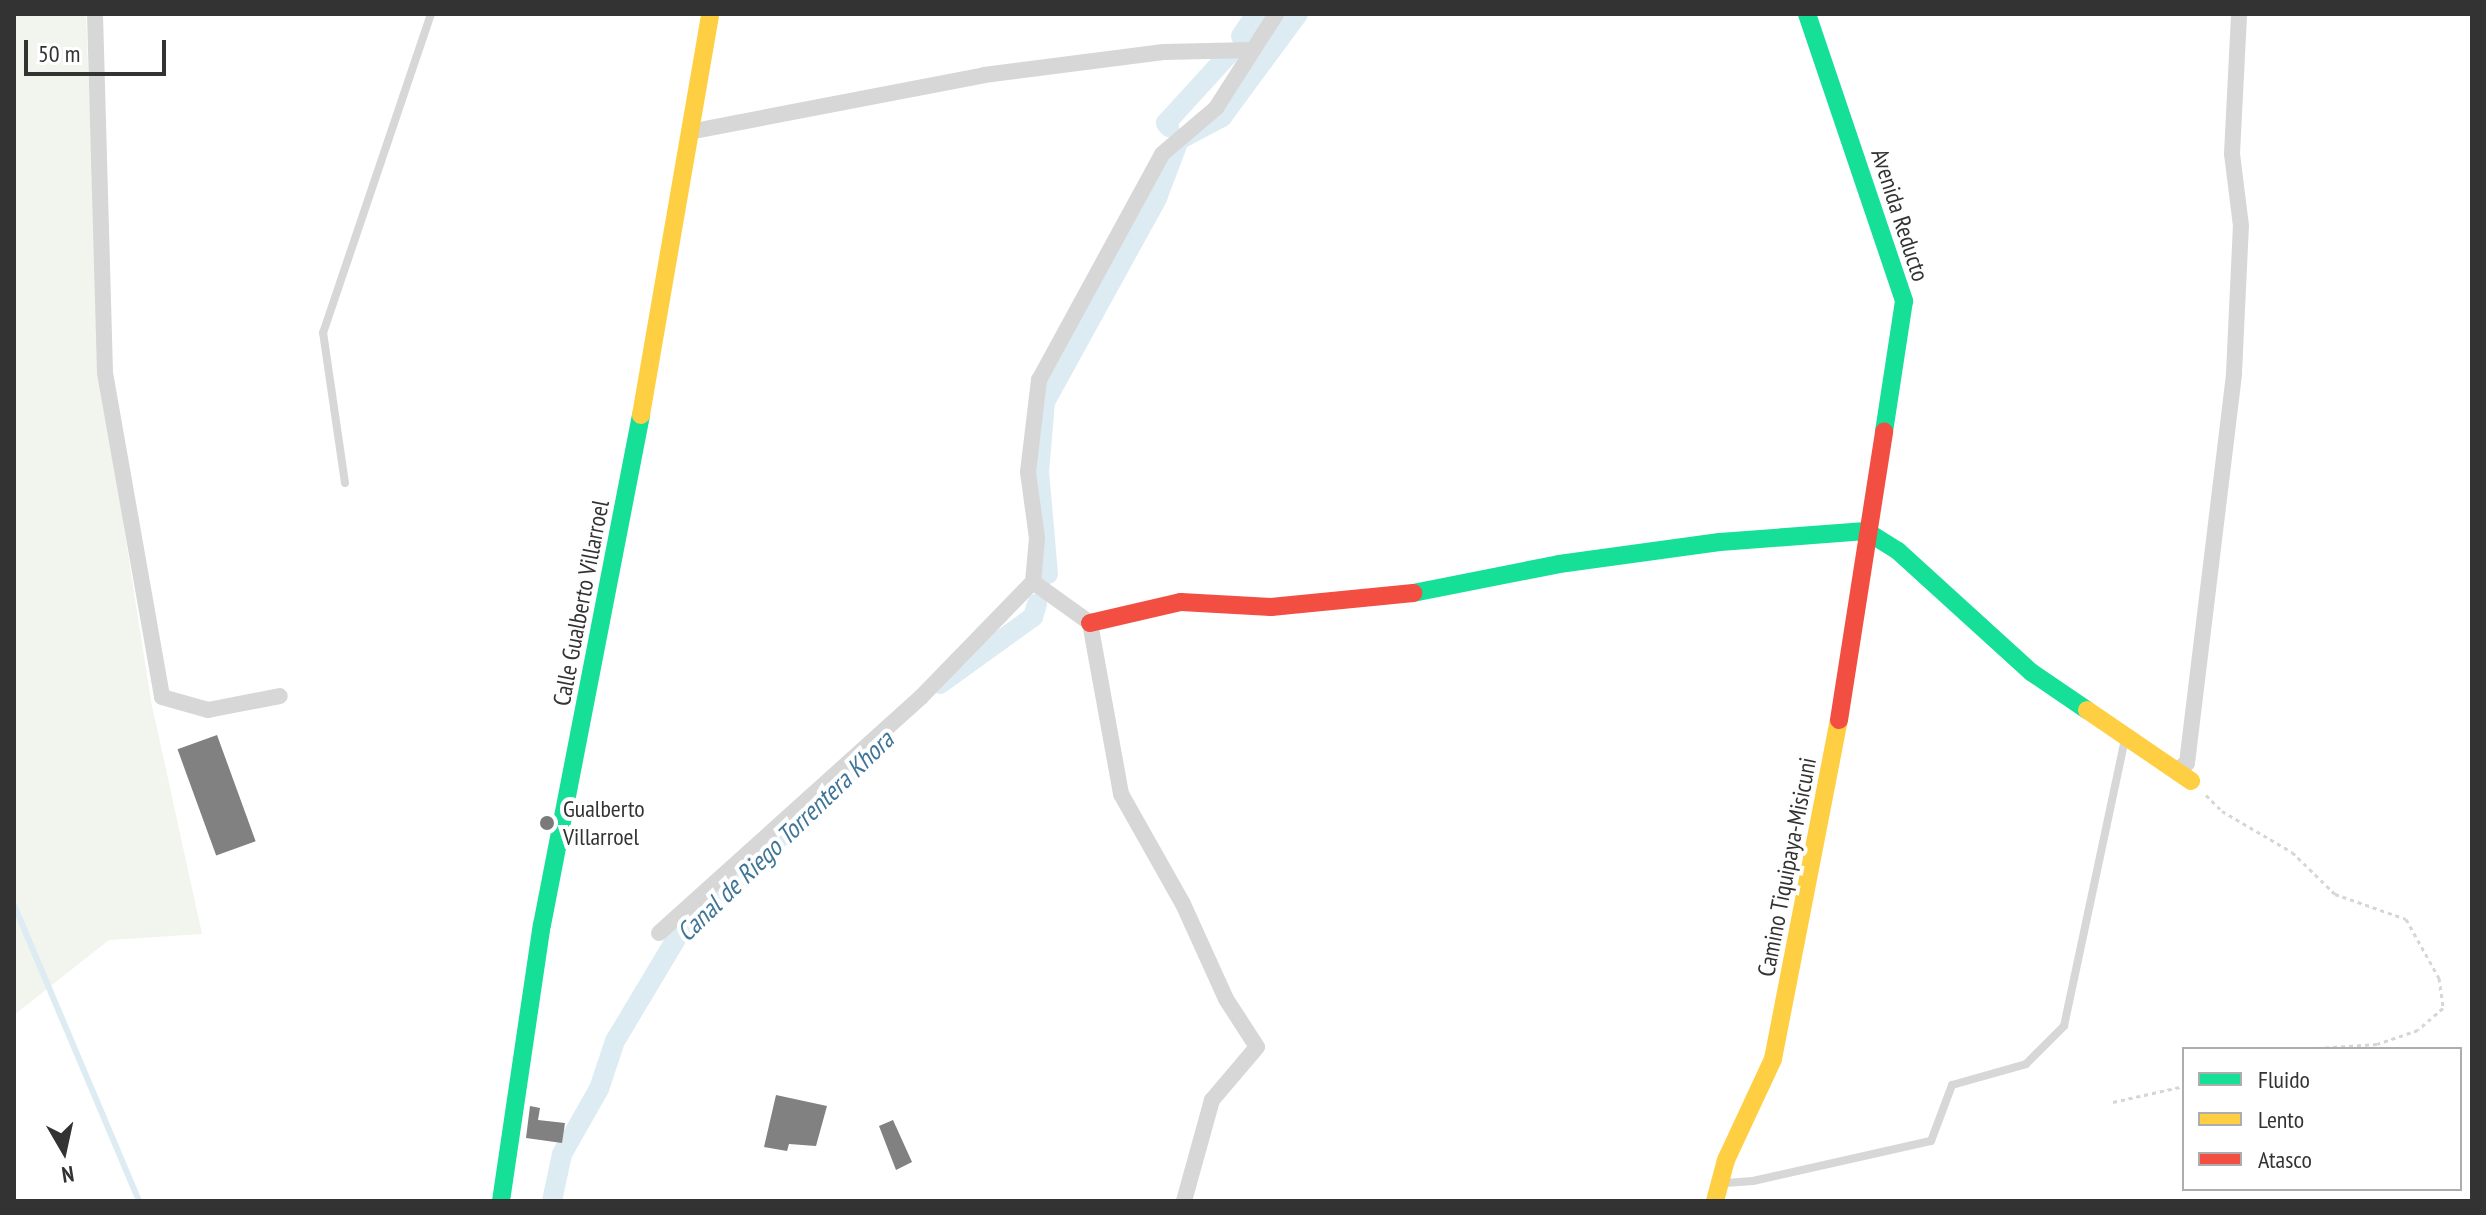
<!DOCTYPE html>
<html>
<head>
<meta charset="utf-8">
<style>
	body { margin:0 }
	#map { position:relative; width:2486px; height:1215px; overflow:hidden; background:#fff; font-family:"PT Sans Narrow",sans-serif }
	div>[style] { position:absolute }
	.green>* { inset:0; background:#f1f5ed }
	.stream>* { height:6px; margin:-3px; padding:0 3px; transform-origin:3px; border-radius:3px; background:#ddebf3 }
	.canal>* { height:20px; margin:-10px; padding:0 10px; transform-origin:10px; border-radius:10px; background:#ddebf3 }
	.building>* { inset:0; background:#818181; transform-origin:0 0 }
	.path>* { height:3px; margin-top:-1.5px; transform-origin:0; background:repeating-linear-gradient(90deg,#d6d6d6 0 4px,transparent 0 8px) }
	.lane>* { height:8px; margin:-4px; padding:0 4px; transform-origin:4px; border-radius:4px; background:#d7d7d7 }
	.street>* { height:16px; margin:-8px; padding:0 8px; transform-origin:8px; border-radius:8px; background:#d7d7d7 }
	.fast>* { height:18px; margin:-9px; padding:0 9px; transform-origin:9px; border-radius:9px; background:#16e098 }
	.slow>* { height:18px; margin:-9px; padding:0 9px; transform-origin:9px; border-radius:9px; background:#ffcf43 }
	.jam>* { height:18px; margin:-9px; padding:0 9px; transform-origin:9px; border-radius:9px; background:#f24e42 }
	.dots>* { width:22px; height:22px; translate:-50% -50%; box-sizing:border-box; border:4px solid #fff; border-radius:50% }
	span { translate:-50% -50%; white-space:nowrap; text-align:center; line-height:1.15; -webkit-text-stroke:8px #fff; paint-order:stroke }
	.street-label { font-size:24px; color:#333 }
	.poi-label { font-size:24px; color:#333 }
	.left { translate:0 -50%; text-align:left }
	.water-label { font-size:26px; color:#3f7597; font-style:italic }
	.frame { position:absolute; inset:0; border:16px solid #333; pointer-events:none }
	.legend { position:absolute; left:2182px; top:1047px; width:280px; height:144px; box-sizing:border-box; background:#fff; border:2px solid #adadad; margin:0; padding:10px 14px; list-style:none; font-size:24px; color:#333 }
	.legend li { display:flex; align-items:center; gap:16px; height:40px }
	.legend b { width:40px; border:2px solid #adadad }
	.north { position:absolute; left:24px; top:1111px; width:80px; height:80px; -webkit-text-stroke:6px #fff; paint-order:stroke; rotate:171deg; font-size:22px; font-weight:700; line-height:32px; text-align:center; color:#333 }
	.north::after { content:''; display:block; margin:auto; width:28px; height:36px; background:#333; clip-path:polygon(50% 0,100% 100%,50% 72%,0 100%) }
	.scale { position:absolute; left:24px; top:40px; width:142px; height:36px; box-sizing:border-box; border:4px solid #333; border-top:0; padding-left:10px; font-size:24px; line-height:28px; white-space:nowrap; color:#333; -webkit-text-stroke:6px #fff; paint-order:stroke }
</style>
</head>
<body>
<div id="map">
	<div class="green">
		<div style="clip-path:polygon(14px 14px,86px 14px,100px 374px,151px 701px,202px 934px,109px 940px,14px 1015px)"></div>
	</div>
	<div class="stream">
		<div style="left:14px;top:905px;width:321px;rotate:67.1deg"></div>
	</div>
	<div class="canal">
		<div style="left:1241px;top:36px;width:27px;rotate:-56deg"></div>
		<div style="left:1169px;top:127px;width:5px;rotate:-127deg"></div>
		<div style="left:1166px;top:123px;width:95px;rotate:-47.6deg"></div>
		<div style="left:1048px;top:574px;width:102px;rotate:-95deg"></div>
		<div style="left:1039px;top:472px;width:70px;rotate:-85.1deg"></div>
		<div style="left:1045px;top:402px;width:233px;rotate:-61.2deg"></div>
		<div style="left:1157px;top:198px;width:62px;rotate:-69.2deg"></div>
		<div style="left:1179px;top:140px;width:49px;rotate:-28.1deg"></div>
		<div style="left:1222px;top:117px;width:128px;rotate:-53.6deg"></div>
		<div style="left:940px;top:684px;width:115px;rotate:-35.8deg"></div>
		<div style="left:1033px;top:617px;width:14px;rotate:-73deg"></div>
		<div style="left:552px;top:1201px;width:48px;rotate:-78deg"></div>
		<div style="left:562px;top:1154px;width:75px;rotate:-60.4deg"></div>
		<div style="left:599px;top:1089px;width:51px;rotate:-71.6deg"></div>
		<div style="left:615px;top:1041px;width:131px;rotate:-59.1deg"></div>
		<div style="left:682px;top:929px;width:272px;rotate:-43.1deg"></div>
	</div>
	<div class="building">
		<div style="left:217px;top:735px;width:113px;height:42px;rotate:70deg"></div>
		<div style="clip-path:polygon(776px 1095px,827px 1106px,816px 1146px,789px 1144px,787px 1151px,764px 1147px)"></div>
		<div style="clip-path:polygon(530px 1106px,540px 1108px,538px 1120px,565px 1123px,562px 1143px,526px 1138px)"></div>
		<div style="clip-path:polygon(893px 1120px,912px 1162px,896px 1170px,879px 1126px)"></div>
	</div>
	<div class="path">
		<div style="left:2206px;top:795px;width:23px;rotate:45deg"></div>
		<div style="left:2222px;top:811px;width:81px;rotate:30.4deg"></div>
		<div style="left:2292px;top:852px;width:60px;rotate:44.3deg"></div>
		<div style="left:2335px;top:894px;width:75px;rotate:19.4deg"></div>
		<div style="left:2406px;top:919px;width:68px;rotate:60.8deg"></div>
		<div style="left:2439px;top:978px;width:30px;rotate:82deg"></div>
		<div style="left:2443px;top:1008px;width:33px;rotate:139deg"></div>
		<div style="left:2418px;top:1030px;width:43px;rotate:161.1deg"></div>
		<div style="left:2377px;top:1044px;width:74px;rotate:176.1deg"></div>
		<div style="left:2113px;top:1102px;width:73px;rotate:-12.7deg"></div>
	</div>
	<div class="lane">
		<div style="left:345px;top:483px;width:152px;rotate:-98.3deg"></div>
		<div style="left:323px;top:333px;width:337px;rotate:-71.3deg"></div>
		<div style="left:1725px;top:1183px;width:28px;rotate:-4deg"></div>
		<div style="left:1753px;top:1181px;width:182px;rotate:-12.7deg"></div>
		<div style="left:1931px;top:1141px;width:60px;rotate:-69.4deg"></div>
		<div style="left:1952px;top:1085px;width:77px;rotate:-15.8deg"></div>
		<div style="left:2026px;top:1064px;width:54px;rotate:-45deg"></div>
		<div style="left:2064px;top:1026px;width:293px;rotate:-78deg"></div>
	</div>
	<div class="street">
		<div style="left:95px;top:14px;width:359px;rotate:88.4deg"></div>
		<div style="left:105px;top:373px;width:329px;rotate:80deg"></div>
		<div style="left:162px;top:697px;width:48px;rotate:15.8deg"></div>
		<div style="left:208px;top:710px;width:73px;rotate:-11deg"></div>
		<div style="left:689px;top:132px;width:300px;rotate:-10.9deg"></div>
		<div style="left:984px;top:75px;width:181px;rotate:-7.3deg"></div>
		<div style="left:1164px;top:52px;width:88px;rotate:-1.3deg"></div>
		<div style="left:1033px;top:582px;width:70px;rotate:35.7deg"></div>
		<div style="left:1090px;top:623px;width:174px;rotate:79.7deg"></div>
		<div style="left:1121px;top:794px;width:126px;rotate:60.6deg"></div>
		<div style="left:1183px;top:904px;width:104px;rotate:65.6deg"></div>
		<div style="left:1226px;top:999px;width:57px;rotate:57.1deg"></div>
		<div style="left:1257px;top:1047px;width:70px;rotate:130.3deg"></div>
		<div style="left:1212px;top:1100px;width:105px;rotate:105.5deg"></div>
		<div style="left:2176px;top:770px;width:13px;rotate:-32deg"></div>
		<div style="left:2187px;top:763px;width:393px;rotate:-83.1deg"></div>
		<div style="left:2234px;top:373px;width:147px;rotate:-87.3deg"></div>
		<div style="left:2241px;top:226px;width:73px;rotate:-97.1deg"></div>
		<div style="left:2232px;top:154px;width:140px;rotate:-87.1deg"></div>
		<div style="left:659px;top:933px;width:353px;rotate:-42deg"></div>
		<div style="left:921px;top:697px;width:161px;rotate:-45.8deg"></div>
		<div style="left:1033px;top:582px;width:44px;rotate:-84.8deg"></div>
		<div style="left:1037px;top:538px;width:67px;rotate:-97.8deg"></div>
		<div style="left:1028px;top:472px;width:93px;rotate:-83.2deg"></div>
		<div style="left:1039px;top:380px;width:257px;rotate:-61.4deg"></div>
		<div style="left:1162px;top:154px;width:71px;rotate:-40.4deg"></div>
		<div style="left:1216px;top:108px;width:112px;rotate:-57.4deg"></div>
	</div>
	<div class="fast">
		<div style="left:1807px;top:14px;width:303px;rotate:71.3deg"></div>
		<div style="left:1904px;top:301px;width:132px;rotate:98.7deg"></div>
		<div style="left:1413px;top:593px;width:149px;rotate:-11.2deg"></div>
		<div style="left:1559px;top:564px;width:162px;rotate:-7.8deg"></div>
		<div style="left:1720px;top:542px;width:146px;rotate:-4.3deg"></div>
		<div style="left:1866px;top:531px;width:38px;rotate:32deg"></div>
		<div style="left:1898px;top:551px;width:180px;rotate:42.3deg"></div>
		<div style="left:2031px;top:672px;width:68px;rotate:34.2deg"></div>
		<div style="left:501px;top:1201px;width:279px;rotate:-81.6deg"></div>
		<div style="left:542px;top:925px;width:520px;rotate:-79.01deg"></div>
	</div>
	<div class="slow">
		<div style="left:641px;top:415px;width:407px;rotate:-80.2deg"></div>
		<div style="left:2087px;top:710px;width:126px;rotate:34.3deg"></div>
		<div style="left:1715px;top:1201px;width:42px;rotate:-75deg"></div>
		<div style="left:1726px;top:1160px;width:111px;rotate:-65deg"></div>
		<div style="left:1773px;top:1059px;width:345px;rotate:-79deg"></div>
	</div>
	<div class="jam">
		<div style="left:1090px;top:623px;width:93px;rotate:-13deg"></div>
		<div style="left:1181px;top:602px;width:90px;rotate:3.2deg"></div>
		<div style="left:1271px;top:607px;width:143px;rotate:-5.6deg"></div>
		<div style="left:1839px;top:720px;width:292px;rotate:-81.1deg"></div>
	</div>
	<div class="dots">
		<div style="left:547px;top:823px;background:#7a7a7a"></div>
	</div>
	<div class="street-label">
		<span style="left:1900px;top:215px;rotate:72deg">Avenida Reducto</span>
		<span style="left:581px;top:603px;rotate:-79deg">Calle Gualberto Villarroel</span>
		<span style="left:1787px;top:867px;rotate:-79deg">Camino Tiquipaya-Misicuni</span>
	</div>
	<div class="poi-label">
		<span class="left" style="left:563px;top:823px">Gualberto<br>Villarroel</span>
	</div>
	<div class="water-label">
		<span style="left:785px;top:836px;rotate:-44deg">Canal de Riego Torrentera Khora</span>
	</div>
	<div class="frame"></div>
	<ul class="legend">
	<li><b style="height:10px;background:#16e098"></b>Fluido</li>
	<li><b style="height:10px;background:#ffcf43"></b>Lento</li>
	<li><b style="height:10px;background:#f24e42"></b>Atasco</li>
	</ul>
	<div class="north">N</div>
	<div class="scale">50 m</div>
</div>
</body>
</html>
